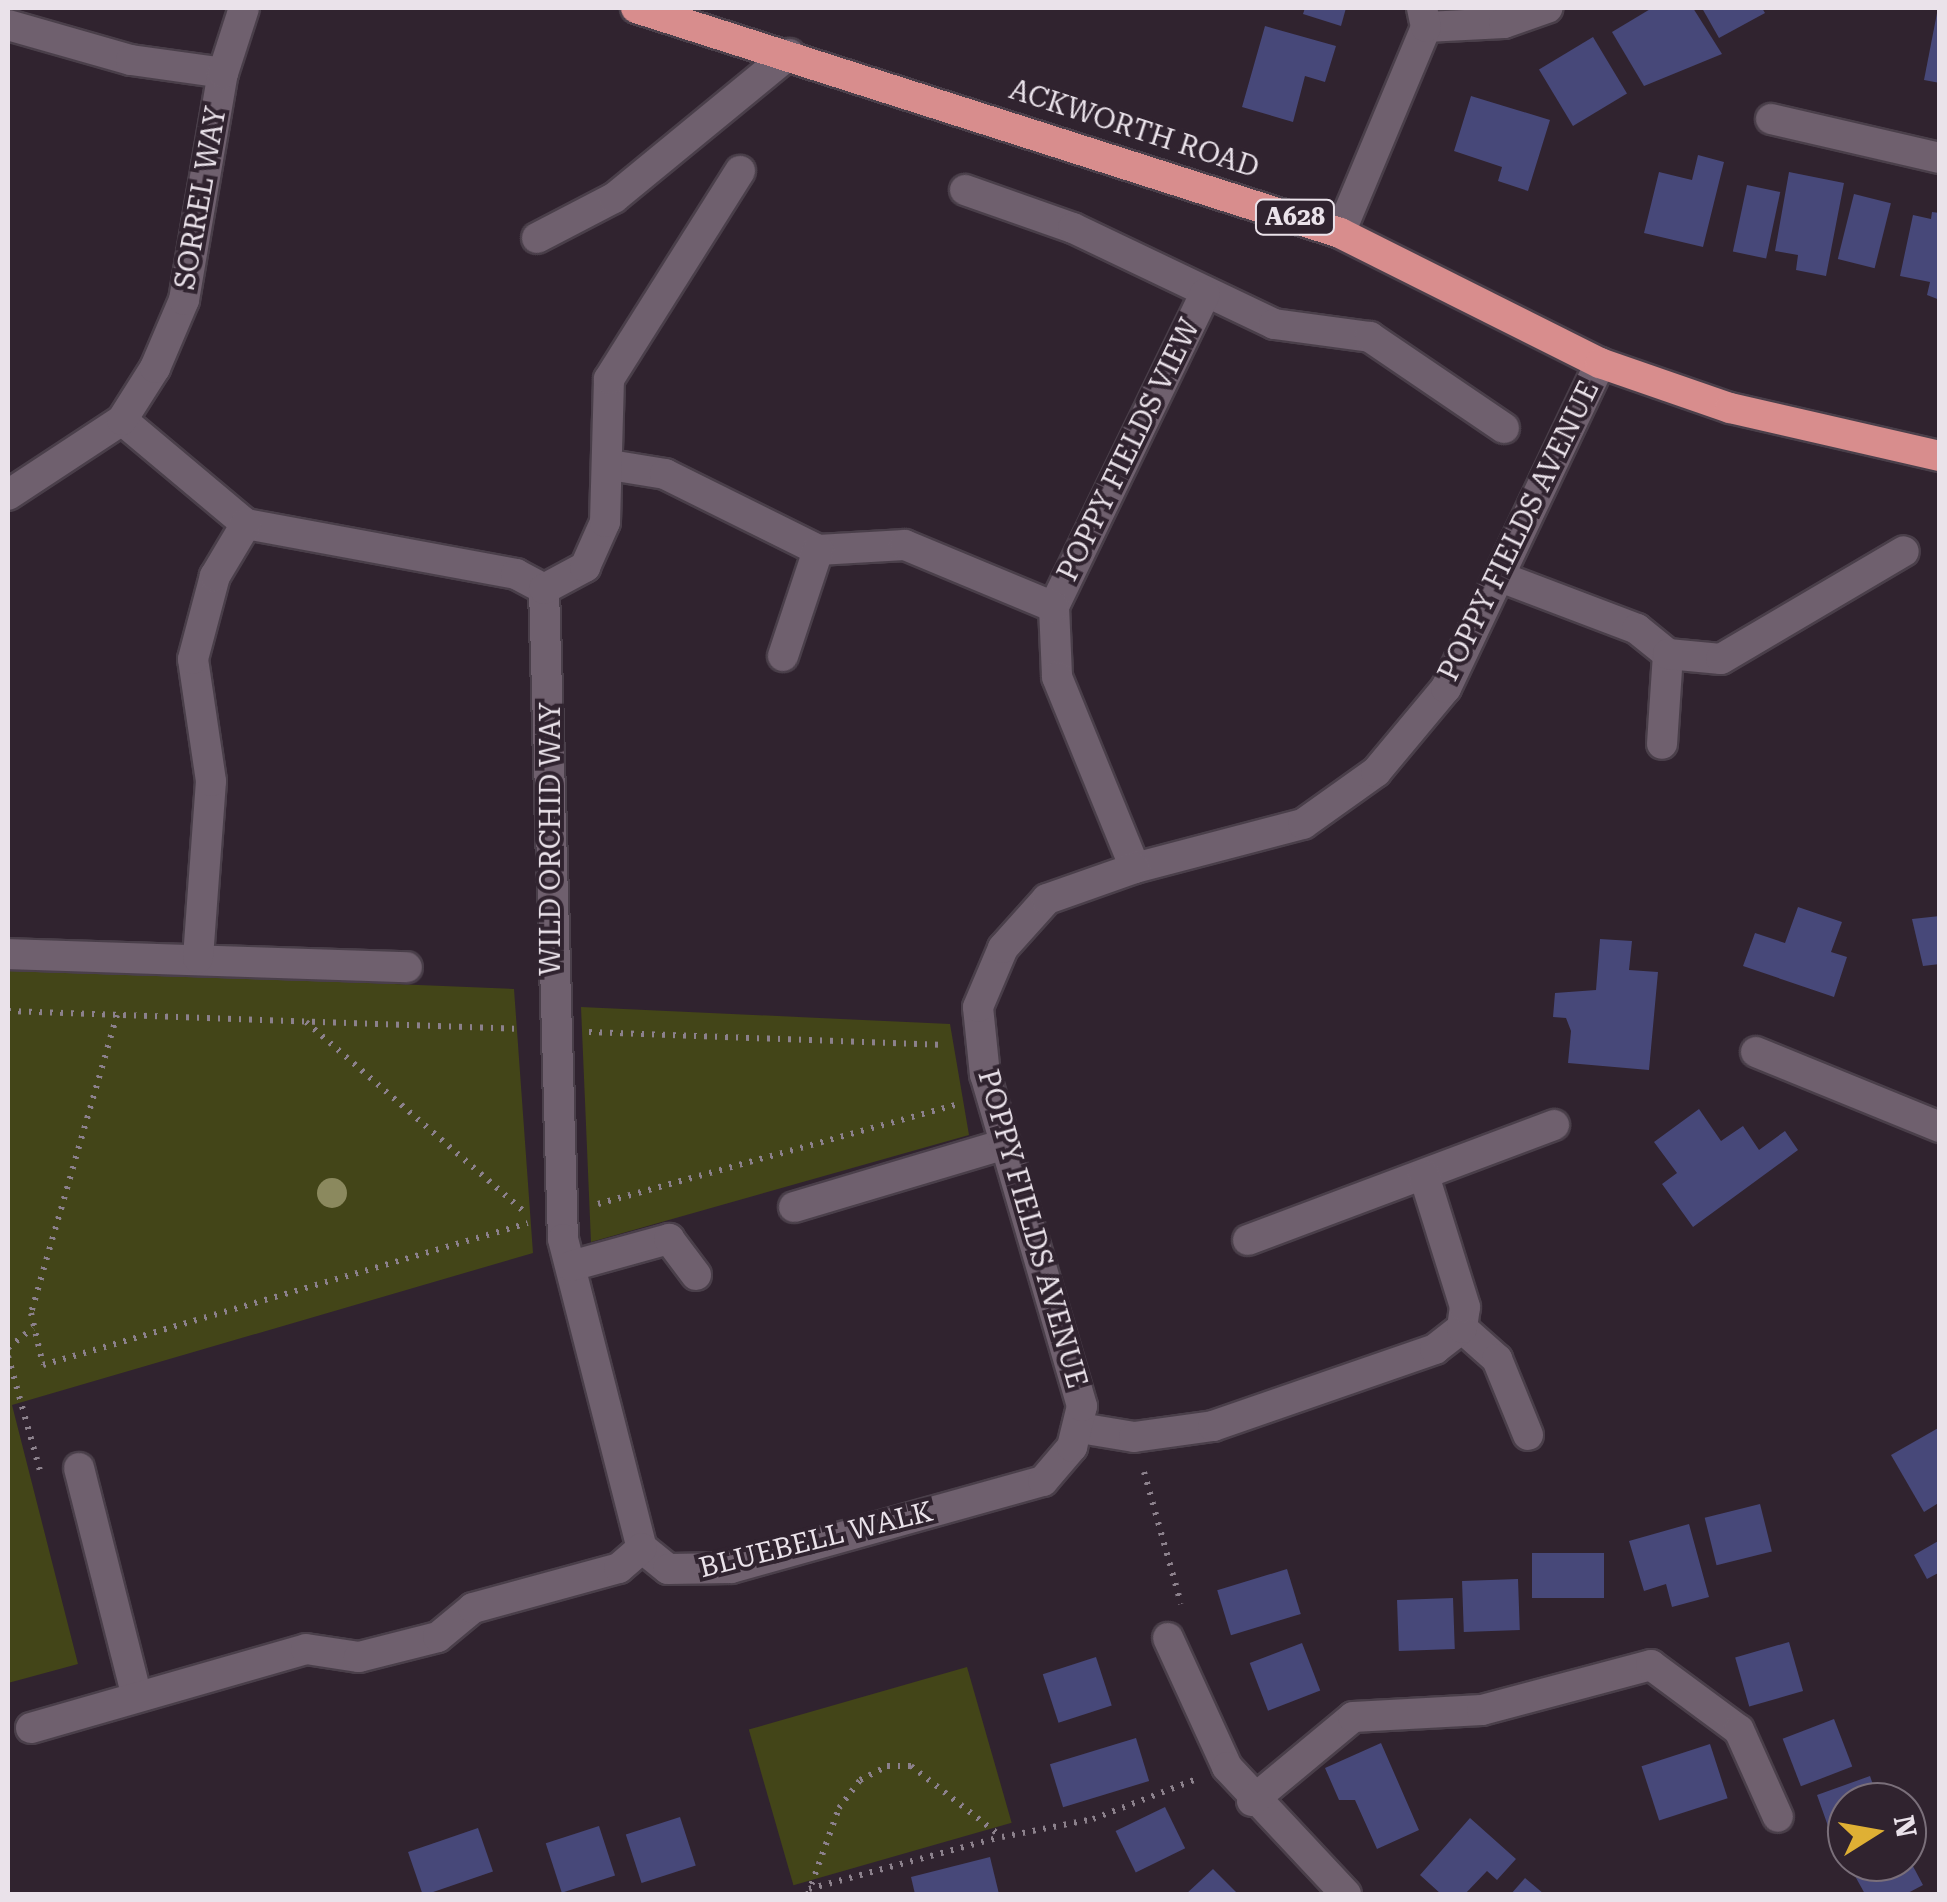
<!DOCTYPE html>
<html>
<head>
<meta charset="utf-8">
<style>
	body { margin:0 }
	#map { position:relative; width:1947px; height:1902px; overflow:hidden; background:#30232f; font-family:"Roboto Serif",serif }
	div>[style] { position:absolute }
	.green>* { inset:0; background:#434518; transform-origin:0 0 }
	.building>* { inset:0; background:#474879; transform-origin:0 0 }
	.path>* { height:6px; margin-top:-3px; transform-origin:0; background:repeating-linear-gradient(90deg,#8c818c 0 2.5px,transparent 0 10.5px) }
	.roads { filter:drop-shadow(2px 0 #4a3f4a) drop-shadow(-2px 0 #4a3f4a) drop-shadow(0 2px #4a3f4a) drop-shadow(0 -2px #4a3f4a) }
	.minor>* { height:30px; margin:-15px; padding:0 15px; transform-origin:15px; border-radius:15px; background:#6f606e }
	.highway>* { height:30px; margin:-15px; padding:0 15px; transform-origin:15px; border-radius:15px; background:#d88d8d }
	.trees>* { width:30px; height:30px; margin:-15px; border-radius:50%; background:#8b895e }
	span { translate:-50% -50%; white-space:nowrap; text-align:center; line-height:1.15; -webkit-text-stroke:8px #30232f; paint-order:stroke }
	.shield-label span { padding:2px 8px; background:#30232f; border:2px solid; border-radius:8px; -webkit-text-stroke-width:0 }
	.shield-label { font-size:25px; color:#eae2ea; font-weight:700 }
	.street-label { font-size:28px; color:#eae2ea }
	.frame { position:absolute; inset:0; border:10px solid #eae2ea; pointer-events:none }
	.north { position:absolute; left:1827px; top:1782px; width:100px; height:100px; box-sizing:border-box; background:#30232f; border:2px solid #7a6f7a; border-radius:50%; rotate:79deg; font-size:28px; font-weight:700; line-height:40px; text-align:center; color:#eae2ea }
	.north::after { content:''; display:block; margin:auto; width:35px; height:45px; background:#dfb034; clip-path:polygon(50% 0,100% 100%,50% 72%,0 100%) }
</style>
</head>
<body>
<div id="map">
	<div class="green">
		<div style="clip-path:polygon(8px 968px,514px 989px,533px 1253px,12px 1405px,78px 1664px,8px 1683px)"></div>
		<div style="clip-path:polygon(581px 1007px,950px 1024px,969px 1135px,591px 1242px)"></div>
		<div style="left:967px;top:1667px;width:162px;height:227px;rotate:74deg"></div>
	</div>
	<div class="building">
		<div style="clip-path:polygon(1305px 8px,1346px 8px,1341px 26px,1303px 14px)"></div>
		<div style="clip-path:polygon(1652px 8px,1693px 8px,1722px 54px,1644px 86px,1612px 32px)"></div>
		<div style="clip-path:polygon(1702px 8px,1762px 8px,1765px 13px,1719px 38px)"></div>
		<div style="clip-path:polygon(1938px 8px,1940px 8px,1940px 83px,1924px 80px)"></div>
		<div style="clip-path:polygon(1265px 26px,1336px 46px,1325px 82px,1305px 76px,1293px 122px,1242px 107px)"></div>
		<div style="left:1593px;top:37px;width:66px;height:63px;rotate:59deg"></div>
		<div style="clip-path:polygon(1471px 96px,1550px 120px,1528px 191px,1498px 181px,1502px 167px,1454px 151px)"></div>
		<div style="clip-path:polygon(1698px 155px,1724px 162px,1703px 247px,1644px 233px,1659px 172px,1692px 180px)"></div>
		<div style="clip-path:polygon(1789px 172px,1844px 183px,1826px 276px,1796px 270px,1798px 255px,1775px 251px)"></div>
		<div style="left:1747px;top:185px;width:34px;height:68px;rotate:12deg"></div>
		<div style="left:1854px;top:194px;width:38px;height:67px;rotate:14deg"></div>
		<div style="clip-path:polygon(1932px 212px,1940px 213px,1940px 300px,1927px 295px,1930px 282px,1900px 276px,1913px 215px,1931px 219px)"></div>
		<div style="clip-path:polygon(1798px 907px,1842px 922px,1831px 952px,1847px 957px,1834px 997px,1743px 966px,1755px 933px,1785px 943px)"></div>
		<div style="clip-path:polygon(1940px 916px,1940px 964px,1923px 966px,1912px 919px)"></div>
		<div style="clip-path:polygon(1600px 939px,1632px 941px,1629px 970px,1658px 972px,1649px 1070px,1568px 1063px,1571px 1031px,1566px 1018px,1553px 1017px,1555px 993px,1596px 990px)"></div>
		<div style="clip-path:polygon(1699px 1109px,1721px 1141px,1743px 1126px,1759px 1150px,1785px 1131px,1798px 1150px,1693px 1227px,1662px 1184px,1677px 1173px,1654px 1142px)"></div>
		<div style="clip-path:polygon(1940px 1427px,1940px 1502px,1924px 1512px,1891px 1455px)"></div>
		<div style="left:1760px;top:1504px;width:49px;height:57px;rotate:76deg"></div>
		<div style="clip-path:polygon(1689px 1524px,1709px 1597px,1672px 1607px,1666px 1584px,1644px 1591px,1629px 1541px)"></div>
		<div style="clip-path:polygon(1940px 1540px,1940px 1572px,1927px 1579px,1914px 1555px)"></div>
		<div style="left:1532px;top:1553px;width:72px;height:45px"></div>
		<div style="left:1287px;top:1569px;width:47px;height:73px;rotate:73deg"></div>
		<div style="left:1518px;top:1579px;width:51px;height:56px;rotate:88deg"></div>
		<div style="left:1453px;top:1598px;width:51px;height:56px;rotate:88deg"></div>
		<div style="left:1789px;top:1642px;width:51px;height:56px;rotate:74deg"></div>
		<div style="left:1302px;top:1643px;width:51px;height:56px;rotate:69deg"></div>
		<div style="left:1096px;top:1657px;width:51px;height:56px;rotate:72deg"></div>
		<div style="left:1834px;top:1719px;width:51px;height:55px;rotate:69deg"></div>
		<div style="left:1136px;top:1738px;width:45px;height:90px;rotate:73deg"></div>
		<div style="clip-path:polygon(1381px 1743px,1419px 1830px,1377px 1849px,1355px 1800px,1339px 1800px,1325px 1768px)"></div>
		<div style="left:1710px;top:1744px;width:57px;height:72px;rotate:72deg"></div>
		<div style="clip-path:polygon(1870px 1776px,1879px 1802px,1847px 1802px,1847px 1839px,1834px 1843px,1817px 1795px)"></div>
		<div style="left:1165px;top:1807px;width:46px;height:55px;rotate:64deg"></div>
		<div style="left:680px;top:1817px;width:51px;height:57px;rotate:72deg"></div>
		<div style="clip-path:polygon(1470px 1818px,1516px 1859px,1497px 1880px,1487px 1871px,1465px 1894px,1441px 1894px,1420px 1875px)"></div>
		<div style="left:599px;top:1826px;width:52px;height:56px;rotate:72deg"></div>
		<div style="left:478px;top:1828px;width:46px;height:74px;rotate:71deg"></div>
		<div style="clip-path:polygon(1907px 1855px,1923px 1885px,1906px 1894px,1865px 1894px,1850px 1867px)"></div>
		<div style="clip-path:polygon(990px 1857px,999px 1894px,915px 1894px,911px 1877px)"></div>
		<div style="clip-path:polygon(1213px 1869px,1238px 1894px,1186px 1894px)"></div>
		<div style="clip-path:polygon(1525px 1878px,1544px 1894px,1511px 1894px)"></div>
	</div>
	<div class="path">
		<div style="left:8px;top:1011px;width:514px;rotate:2.01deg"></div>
		<div style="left:117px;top:1015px;width:310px;rotate:106.1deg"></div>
		<div style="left:31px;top:1313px;width:53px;rotate:77deg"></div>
		<div style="left:43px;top:1365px;width:505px;rotate:-16.32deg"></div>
		<div style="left:306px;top:1022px;width:293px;rotate:41deg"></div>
		<div style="left:589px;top:1032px;width:357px;rotate:2.1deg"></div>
		<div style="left:598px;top:1204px;width:371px;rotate:-15.5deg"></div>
		<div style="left:8px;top:1348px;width:32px;rotate:-39deg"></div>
		<div style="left:8px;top:1356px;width:123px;rotate:74.4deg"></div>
		<div style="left:1144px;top:1472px;width:137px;rotate:74.3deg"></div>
		<div style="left:809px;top:1889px;width:199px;rotate:-15.2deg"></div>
		<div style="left:808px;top:1894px;width:91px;rotate:-70.2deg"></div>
		<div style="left:839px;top:1808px;width:35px;rotate:-53deg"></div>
		<div style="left:860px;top:1780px;width:30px;rotate:-27deg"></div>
		<div style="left:887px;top:1766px;width:24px"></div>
		<div style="left:911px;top:1766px;width:115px;rotate:38deg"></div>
		<div style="left:1002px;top:1837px;width:93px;rotate:-11.2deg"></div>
		<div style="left:1093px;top:1819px;width:108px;rotate:-21.1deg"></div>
	</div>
	<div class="roads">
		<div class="minor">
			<div style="left:8px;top:25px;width:128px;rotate:15.9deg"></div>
			<div style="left:131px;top:60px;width:93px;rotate:8deg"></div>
			<div style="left:1426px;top:27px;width:78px;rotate:-2.9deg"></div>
			<div style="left:1504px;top:23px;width:46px;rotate:-19.2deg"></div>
			<div style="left:1771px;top:119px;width:173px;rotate:13deg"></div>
			<div style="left:965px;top:190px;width:114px;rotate:19.4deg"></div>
			<div style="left:1073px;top:228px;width:223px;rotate:25.5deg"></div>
			<div style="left:1274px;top:324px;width:97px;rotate:7.7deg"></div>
			<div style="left:1370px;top:337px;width:162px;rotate:34.2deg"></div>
			<div style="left:1340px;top:233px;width:223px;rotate:-67.3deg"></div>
			<div style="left:1426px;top:27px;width:19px;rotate:-102deg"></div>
			<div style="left:537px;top:238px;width:87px;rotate:-27.5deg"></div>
			<div style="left:614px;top:198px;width:227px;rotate:-39.4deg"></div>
			<div style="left:1205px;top:294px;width:348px;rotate:115.8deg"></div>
			<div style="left:1054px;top:607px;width:70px;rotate:87.5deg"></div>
			<div style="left:1057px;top:677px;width:206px;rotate:67.8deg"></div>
			<div style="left:1135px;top:868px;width:174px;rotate:-14.7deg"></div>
			<div style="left:1303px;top:824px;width:90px;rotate:-35.5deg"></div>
			<div style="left:1376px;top:772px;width:109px;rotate:-50.2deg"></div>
			<div style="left:1446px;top:688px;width:360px;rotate:-64.6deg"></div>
			<div style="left:122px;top:420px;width:162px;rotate:40deg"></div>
			<div style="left:246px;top:524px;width:275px;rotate:10.5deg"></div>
			<div style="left:516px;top:574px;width:32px;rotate:28deg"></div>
			<div style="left:544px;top:589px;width:650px;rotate:88.33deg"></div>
			<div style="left:563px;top:1239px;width:319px;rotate:75.7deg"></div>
			<div style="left:610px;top:465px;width:56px;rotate:9.3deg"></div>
			<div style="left:665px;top:474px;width:171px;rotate:26.4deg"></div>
			<div style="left:818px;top:550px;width:87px;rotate:-3.3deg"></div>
			<div style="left:905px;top:545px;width:161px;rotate:22.6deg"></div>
			<div style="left:8px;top:495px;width:136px;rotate:-33.3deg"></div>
			<div style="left:122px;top:420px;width:62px;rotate:-57.6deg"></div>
			<div style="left:155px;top:368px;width:74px;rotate:-66.9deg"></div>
			<div style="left:184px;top:300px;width:230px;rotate:-80.3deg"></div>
			<div style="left:223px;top:73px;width:68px;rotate:-72.1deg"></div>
			<div style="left:1503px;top:578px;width:143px;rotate:20.8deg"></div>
			<div style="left:1637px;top:629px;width:40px;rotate:39deg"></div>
			<div style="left:1668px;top:654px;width:90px;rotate:93.8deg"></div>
			<div style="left:544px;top:589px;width:47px;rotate:-28.2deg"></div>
			<div style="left:585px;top:567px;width:49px;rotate:-66deg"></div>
			<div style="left:605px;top:522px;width:143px;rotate:-88.4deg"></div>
			<div style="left:609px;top:379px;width:246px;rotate:-57.8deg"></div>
			<div style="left:1668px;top:654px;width:53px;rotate:5.4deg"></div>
			<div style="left:1721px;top:659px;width:212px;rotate:-30.5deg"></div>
			<div style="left:783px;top:656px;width:112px;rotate:-71.7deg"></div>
			<div style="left:8px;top:954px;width:399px;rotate:1.9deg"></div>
			<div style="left:198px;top:958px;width:177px;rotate:-85.8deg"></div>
			<div style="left:211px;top:781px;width:123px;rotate:-98.4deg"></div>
			<div style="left:193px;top:659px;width:86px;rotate:-75.2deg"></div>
			<div style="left:215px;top:576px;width:61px;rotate:-59.2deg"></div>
			<div style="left:1756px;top:1052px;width:199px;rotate:22.2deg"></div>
			<div style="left:794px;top:1207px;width:220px;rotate:-16.6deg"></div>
			<div style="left:1248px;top:1240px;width:327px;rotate:-20.6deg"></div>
			<div style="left:571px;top:1266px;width:102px;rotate:-15.4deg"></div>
			<div style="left:669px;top:1239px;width:45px;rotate:53.1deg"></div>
			<div style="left:1462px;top:1328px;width:47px;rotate:41.5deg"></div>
			<div style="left:1497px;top:1359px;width:82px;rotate:67.8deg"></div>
			<div style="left:1080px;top:1428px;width:55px;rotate:9.5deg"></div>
			<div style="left:1134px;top:1437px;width:80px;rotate:-7.9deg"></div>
			<div style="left:1213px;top:1426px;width:235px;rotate:-19.1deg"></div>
			<div style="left:1435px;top:1349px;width:34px;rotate:-38deg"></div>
			<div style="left:1462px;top:1328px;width:21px;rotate:-82deg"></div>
			<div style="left:1465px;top:1307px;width:138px;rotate:-107.3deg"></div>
			<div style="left:79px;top:1468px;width:236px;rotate:75.8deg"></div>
			<div style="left:642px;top:1548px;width:33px;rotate:39deg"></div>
			<div style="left:668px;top:1569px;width:63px;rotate:-0.9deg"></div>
			<div style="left:731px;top:1568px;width:324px;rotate:-15.6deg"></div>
			<div style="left:1043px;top:1481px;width:45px;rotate:-49.5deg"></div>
			<div style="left:1072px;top:1447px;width:42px;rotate:-76.3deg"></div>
			<div style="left:1082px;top:1406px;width:345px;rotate:-106.3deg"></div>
			<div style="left:985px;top:1075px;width:68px;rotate:-95.9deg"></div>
			<div style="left:978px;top:1007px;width:64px;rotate:-67deg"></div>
			<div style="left:1003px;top:948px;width:66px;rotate:-48.1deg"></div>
			<div style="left:1047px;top:899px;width:93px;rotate:-19.4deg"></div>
			<div style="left:1168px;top:1638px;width:142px;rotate:65.4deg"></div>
			<div style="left:1227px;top:1767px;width:174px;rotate:46.9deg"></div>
			<div style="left:31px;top:1728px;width:286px;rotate:-16deg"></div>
			<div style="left:306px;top:1649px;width:54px;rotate:8.6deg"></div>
			<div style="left:359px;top:1657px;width:81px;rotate:-14.2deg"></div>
			<div style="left:438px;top:1637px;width:45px;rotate:-39.6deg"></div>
			<div style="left:473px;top:1608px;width:151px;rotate:-15.3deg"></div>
			<div style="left:619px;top:1568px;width:30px;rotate:-41deg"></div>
			<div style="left:1252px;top:1801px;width:131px;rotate:-39.7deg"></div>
			<div style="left:1353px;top:1717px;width:129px;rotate:-3.1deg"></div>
			<div style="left:1482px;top:1710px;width:175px;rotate:-14.9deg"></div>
			<div style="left:1651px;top:1665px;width:109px;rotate:36.5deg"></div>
			<div style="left:1739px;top:1730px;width:95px;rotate:65.9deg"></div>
		</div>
		<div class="highway">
			<div style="left:636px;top:8px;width:739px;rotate:17.72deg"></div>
			<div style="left:1340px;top:233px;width:291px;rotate:26.6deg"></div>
			<div style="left:1600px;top:363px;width:138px;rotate:19.1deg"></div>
			<div style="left:1730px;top:408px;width:215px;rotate:12.9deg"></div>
		</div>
	</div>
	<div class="trees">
		<div style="left:332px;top:1193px"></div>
	</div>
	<div class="shield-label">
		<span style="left:1295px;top:217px">A628</span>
	</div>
	<div class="street-label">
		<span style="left:1134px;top:129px;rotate:18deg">ACKWORTH ROAD</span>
		<span style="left:201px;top:198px;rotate:-80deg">SORREL WAY</span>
		<span style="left:1129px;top:450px;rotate:-64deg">POPPY FIELDS VIEW</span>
		<span style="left:1519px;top:531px;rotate:-64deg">POPPY FIELDS AVENUE</span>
		<span style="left:551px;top:839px;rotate:-90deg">WILD ORCHID WAY</span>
		<span style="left:1032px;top:1229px;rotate:74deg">POPPY FIELDS AVENUE</span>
		<span style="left:816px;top:1540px;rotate:-14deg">BLUEBELL WALK</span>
	</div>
	<div class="frame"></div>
	<div class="north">N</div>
</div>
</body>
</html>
